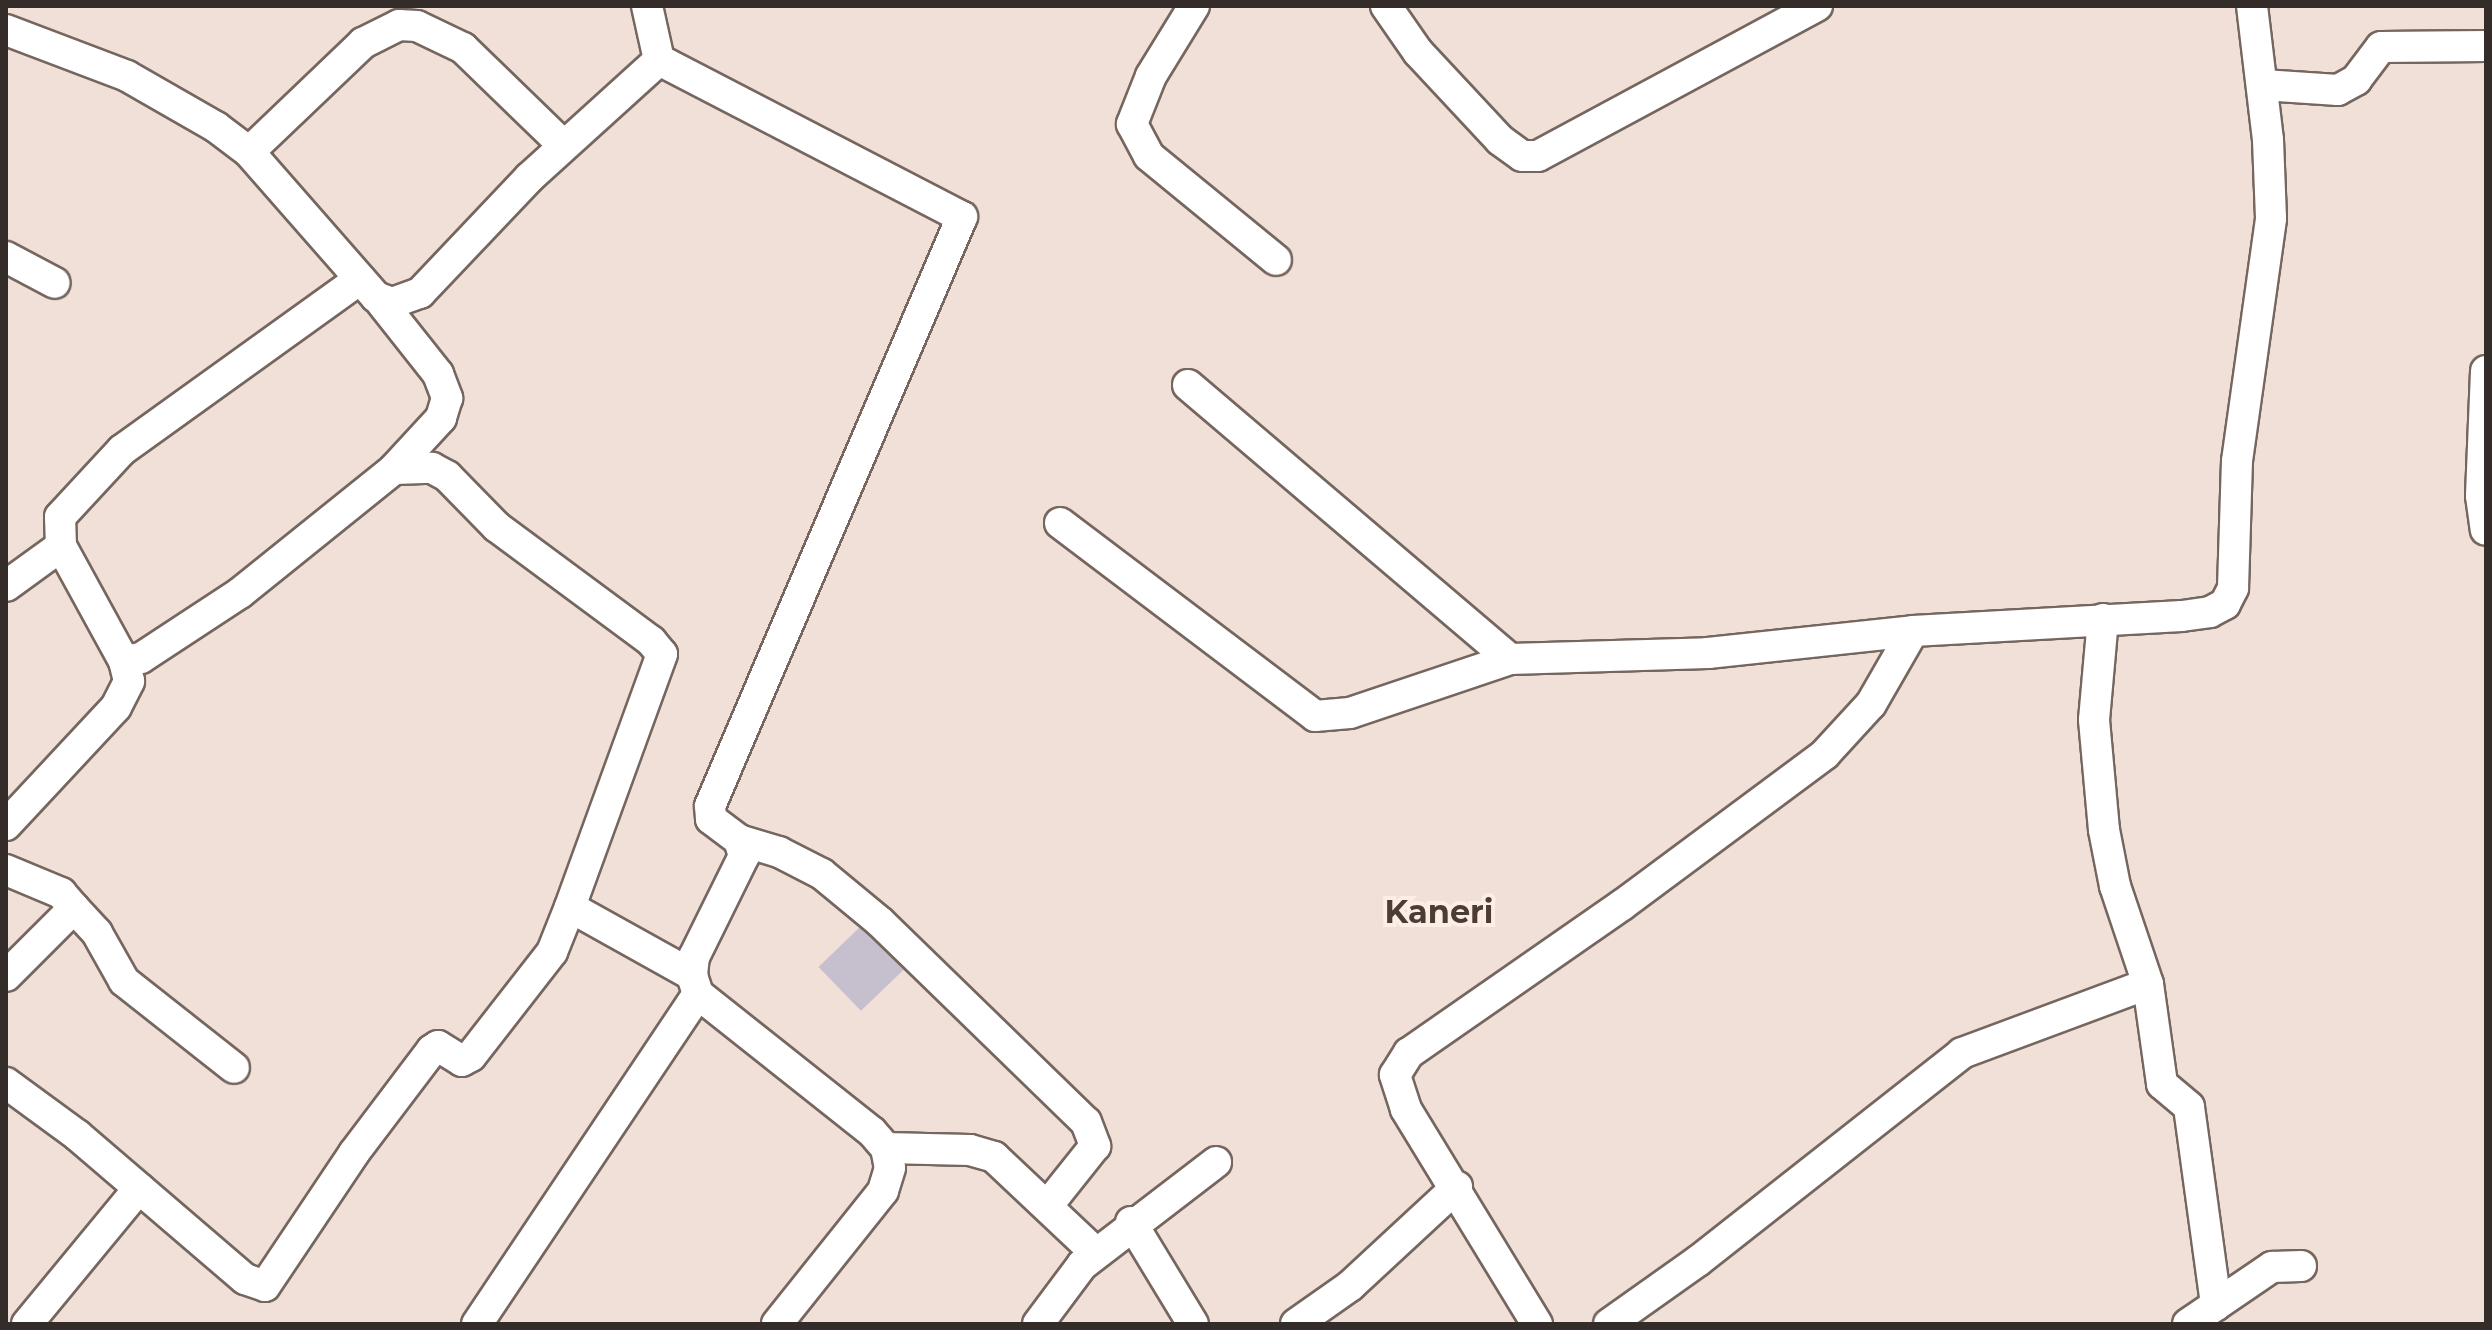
<!DOCTYPE html>
<html>
<head>
<meta charset="utf-8">
<style>
	body { margin:0 }
	#map { position:relative; width:2492px; height:1330px; overflow:hidden; background:#f1e0d8; font-family:Montserrat,sans-serif }
	div>[style] { position:absolute }
	.building>* { inset:0; background:#c5bfce; transform-origin:0 0 }
	.roads { filter:drop-shadow(2px 0 #75665f) drop-shadow(-2px 0 #75665f) drop-shadow(0 2px #75665f) drop-shadow(0 -2px #75665f) }
	.minor>* { height:30px; margin:-15px; padding:0 15px; transform-origin:15px; border-radius:15px; background:#fff }
	span { translate:-50% -50%; white-space:nowrap; text-align:center; line-height:1.15; -webkit-text-stroke:8px #feede5; paint-order:stroke }
	.district-label { font-size:32px; color:#4a3c36; font-weight:700 }
	.frame { position:absolute; inset:0; border:8px solid #332c29; pointer-events:none }
</style>
</head>
<body>
<div id="map">
	<div class="building">
		<div style="left:861px;top:926px;width:61px;height:59px;rotate:46deg"></div>
	</div>
	<div class="roads">
		<div class="minor">
			<div style="left:1194px;top:6px;width:82px;rotate:121.6deg"></div>
			<div style="left:1151px;top:76px;width:52px;rotate:111.6deg"></div>
			<div style="left:1132px;top:124px;width:36px;rotate:62deg"></div>
			<div style="left:1149px;top:156px;width:164px;rotate:39.3deg"></div>
			<div style="left:1386px;top:6px;width:56px;rotate:55.2deg"></div>
			<div style="left:1418px;top:52px;width:120px;rotate:47deg"></div>
			<div style="left:1500px;top:140px;width:27px;rotate:36deg"></div>
			<div style="left:1522px;top:156px;width:16px"></div>
			<div style="left:1538px;top:156px;width:317px;rotate:-28.3deg"></div>
			<div style="left:6px;top:30px;width:129px;rotate:20.8deg"></div>
			<div style="left:127px;top:76px;width:103px;rotate:29.8deg"></div>
			<div style="left:216px;top:127px;width:41px;rotate:37.1deg"></div>
			<div style="left:249px;top:152px;width:193px;rotate:48.8deg"></div>
			<div style="left:376px;top:297px;width:17px;rotate:21deg"></div>
			<div style="left:392px;top:303px;width:30px;rotate:-20deg"></div>
			<div style="left:420px;top:293px;width:160px;rotate:-46.5deg"></div>
			<div style="left:530px;top:177px;width:174px;rotate:-42.2deg"></div>
			<div style="left:2263px;top:85px;width:75px;rotate:3.8deg"></div>
			<div style="left:2338px;top:90px;width:21px;rotate:-29deg"></div>
			<div style="left:2356px;top:80px;width:41px;rotate:-52.9deg"></div>
			<div style="left:2381px;top:47px;width:105px;rotate:-0.5deg"></div>
			<div style="left:249px;top:152px;width:158px;rotate:-43.7deg"></div>
			<div style="left:363px;top:43px;width:40px;rotate:-26.6deg"></div>
			<div style="left:399px;top:25px;width:18px;rotate:3deg"></div>
			<div style="left:417px;top:26px;width:51px;rotate:25.6deg"></div>
			<div style="left:463px;top:48px;width:139px;rotate:44.1deg"></div>
			<div style="left:6px;top:257px;width:55px;rotate:28deg"></div>
			<div style="left:360px;top:279px;width:293px;rotate:144.3deg"></div>
			<div style="left:122px;top:450px;width:91px;rotate:132.8deg"></div>
			<div style="left:60px;top:517px;width:29px;rotate:88deg"></div>
			<div style="left:61px;top:546px;width:131px;rotate:61.3deg"></div>
			<div style="left:124px;top:661px;width:17px;rotate:-10deg"></div>
			<div style="left:141px;top:658px;width:118px;rotate:-33.3deg"></div>
			<div style="left:240px;top:593px;width:198px;rotate:-38.8deg"></div>
			<div style="left:394px;top:469px;width:38px;rotate:-2deg"></div>
			<div style="left:432px;top:468px;width:17px;rotate:28deg"></div>
			<div style="left:447px;top:476px;width:71px;rotate:45.6deg"></div>
			<div style="left:497px;top:527px;width:192px;rotate:36.5deg"></div>
			<div style="left:651px;top:641px;width:17px;rotate:50deg"></div>
			<div style="left:662px;top:654px;width:269px;rotate:110deg"></div>
			<div style="left:570px;top:907px;width:140px;rotate:29.1deg"></div>
			<div style="left:381px;top:302px;width:92px;rotate:51.6deg"></div>
			<div style="left:438px;top:374px;width:26px;rotate:69deg"></div>
			<div style="left:447px;top:398px;width:21px;rotate:107deg"></div>
			<div style="left:441px;top:418px;width:69px;rotate:132.7deg"></div>
			<div style="left:2486px;top:371px;width:125px;rotate:92.3deg"></div>
			<div style="left:2481px;top:496px;width:34px;rotate:82deg"></div>
			<div style="left:1188px;top:385px;width:423px;rotate:40.4deg"></div>
			<div style="left:1060px;top:523px;width:320px;rotate:37.1deg"></div>
			<div style="left:1315px;top:716px;width:35px;rotate:-5deg"></div>
			<div style="left:1350px;top:713px;width:169px;rotate:-18.6deg"></div>
			<div style="left:1510px;top:659px;width:198px;rotate:-1.7deg"></div>
			<div style="left:1708px;top:653px;width:206px;rotate:-6.1deg"></div>
			<div style="left:6px;top:586px;width:68px;rotate:-36deg"></div>
			<div style="left:2103px;top:619px;width:101px;rotate:95.1deg"></div>
			<div style="left:2094px;top:720px;width:110px;rotate:84.8deg"></div>
			<div style="left:2104px;top:830px;width:57px;rotate:78.9deg"></div>
			<div style="left:2115px;top:886px;width:103px;rotate:71.4deg"></div>
			<div style="left:2148px;top:984px;width:101px;rotate:82deg"></div>
			<div style="left:2162px;top:1084px;width:35px;rotate:40deg"></div>
			<div style="left:2189px;top:1107px;width:200px;rotate:82.2deg"></div>
			<div style="left:6px;top:825px;width:161px;rotate:-47deg"></div>
			<div style="left:116px;top:707px;width:29px;rotate:-63deg"></div>
			<div style="left:129px;top:681px;width:21px;rotate:-104deg"></div>
			<div style="left:739px;top:840px;width:42px;rotate:16.7deg"></div>
			<div style="left:779px;top:852px;width:48px;rotate:27.1deg"></div>
			<div style="left:822px;top:874px;width:75px;rotate:39.6deg"></div>
			<div style="left:880px;top:922px;width:287px;rotate:44.2deg"></div>
			<div style="left:1086px;top:1122px;width:26px;rotate:69deg"></div>
			<div style="left:1095px;top:1146px;width:75px;rotate:128.5deg"></div>
			<div style="left:6px;top:870px;width:60px;rotate:22.7deg"></div>
			<div style="left:61px;top:893px;width:20px;rotate:49deg"></div>
			<div style="left:74px;top:908px;width:96px;rotate:135deg"></div>
			<div style="left:74px;top:908px;width:34px;rotate:47deg"></div>
			<div style="left:97px;top:933px;width:55px;rotate:60.6deg"></div>
			<div style="left:124px;top:981px;width:140px;rotate:38.3deg"></div>
			<div style="left:698px;top:994px;width:222px;rotate:38.4deg"></div>
			<div style="left:872px;top:1132px;width:21px;rotate:49deg"></div>
			<div style="left:886px;top:1148px;width:20px;rotate:79deg"></div>
			<div style="left:890px;top:1168px;width:24px;rotate:107deg"></div>
			<div style="left:883px;top:1191px;width:170px;rotate:128.6deg"></div>
			<div style="left:6px;top:1083px;width:88px;rotate:36.2deg"></div>
			<div style="left:77px;top:1135px;width:221px;rotate:40.6deg"></div>
			<div style="left:245px;top:1279px;width:21px;rotate:19deg"></div>
			<div style="left:265px;top:1286px;width:160px;rotate:-56.2deg"></div>
			<div style="left:354px;top:1153px;width:129px;rotate:-52.9deg"></div>
			<div style="left:432px;top:1050px;width:7px;rotate:-34deg"></div>
			<div style="left:438px;top:1046px;width:28px;rotate:32deg"></div>
			<div style="left:462px;top:1061px;width:10px;rotate:-29deg"></div>
			<div style="left:471px;top:1056px;width:132px;rotate:-52.1deg"></div>
			<div style="left:552px;top:952px;width:48px;rotate:-68.2deg"></div>
			<div style="left:886px;top:1148px;width:84px;rotate:1.4deg"></div>
			<div style="left:970px;top:1150px;width:25px;rotate:16deg"></div>
			<div style="left:994px;top:1157px;width:140px;rotate:43.3deg"></div>
			<div style="left:1131px;top:1222px;width:119px;rotate:58.7deg"></div>
			<div style="left:27px;top:1324px;width:176px;rotate:-50.5deg"></div>
			<div style="left:477px;top:1324px;width:397px;rotate:-56.2deg"></div>
			<div style="left:698px;top:994px;width:20px;rotate:-108deg"></div>
			<div style="left:692px;top:975px;width:18px;rotate:-84deg"></div>
			<div style="left:694px;top:957px;width:113px;rotate:-63.7deg"></div>
			<div style="left:744px;top:856px;width:17px;rotate:-107deg"></div>
			<div style="left:739px;top:840px;width:35px;rotate:-143deg"></div>
			<div style="left:711px;top:819px;width:13px;rotate:-94deg"></div>
			<div style="left:710px;top:806px;width:641px;rotate:-66.84deg"></div>
			<div style="left:962px;top:217px;width:341px;rotate:-152.6deg"></div>
			<div style="left:659px;top:60px;width:55px;rotate:-102.5deg"></div>
			<div style="left:1038px;top:1324px;width:74px;rotate:-53.3deg"></div>
			<div style="left:1082px;top:1265px;width:169px;rotate:-37.5deg"></div>
			<div style="left:1296px;top:1324px;width:66px;rotate:-35.1deg"></div>
			<div style="left:1350px;top:1286px;width:146px;rotate:-42.8deg"></div>
			<div style="left:1537px;top:1324px;width:252px;rotate:-121.4deg"></div>
			<div style="left:1406px;top:1109px;width:36px;rotate:-108deg"></div>
			<div style="left:1395px;top:1075px;width:26px;rotate:-58deg"></div>
			<div style="left:1409px;top:1053px;width:259px;rotate:-34.8deg"></div>
			<div style="left:1622px;top:905px;width:253px;rotate:-36.6deg"></div>
			<div style="left:1825px;top:754px;width:68px;rotate:-47.4deg"></div>
			<div style="left:1871px;top:704px;width:84px;rotate:-60.1deg"></div>
			<div style="left:1913px;top:631px;width:269px;rotate:-3.2deg"></div>
			<div style="left:2182px;top:616px;width:28px;rotate:-8deg"></div>
			<div style="left:2210px;top:612px;width:17px;rotate:-28deg"></div>
			<div style="left:2225px;top:604px;width:18px;rotate:-63deg"></div>
			<div style="left:2233px;top:588px;width:127px;rotate:-88.2deg"></div>
			<div style="left:2237px;top:461px;width:245px;rotate:-82deg"></div>
			<div style="left:2271px;top:218px;width:78px;rotate:-92.2deg"></div>
			<div style="left:2268px;top:140px;width:135px;rotate:-96.8deg"></div>
			<div style="left:1609px;top:1324px;width:109px;rotate:-35.3deg"></div>
			<div style="left:1698px;top:1261px;width:336px;rotate:-38.2deg"></div>
			<div style="left:1962px;top:1053px;width:198px;rotate:-20.4deg"></div>
			<div style="left:2188px;top:1324px;width:102px;rotate:-34.2deg"></div>
			<div style="left:2272px;top:1267px;width:29px;rotate:-2deg"></div>
		</div>
	</div>
	<div class="district-label">
		<span style="left:1439px;top:912px">Kaneri</span>
	</div>
	<div class="frame"></div>
</div>
</body>
</html>
